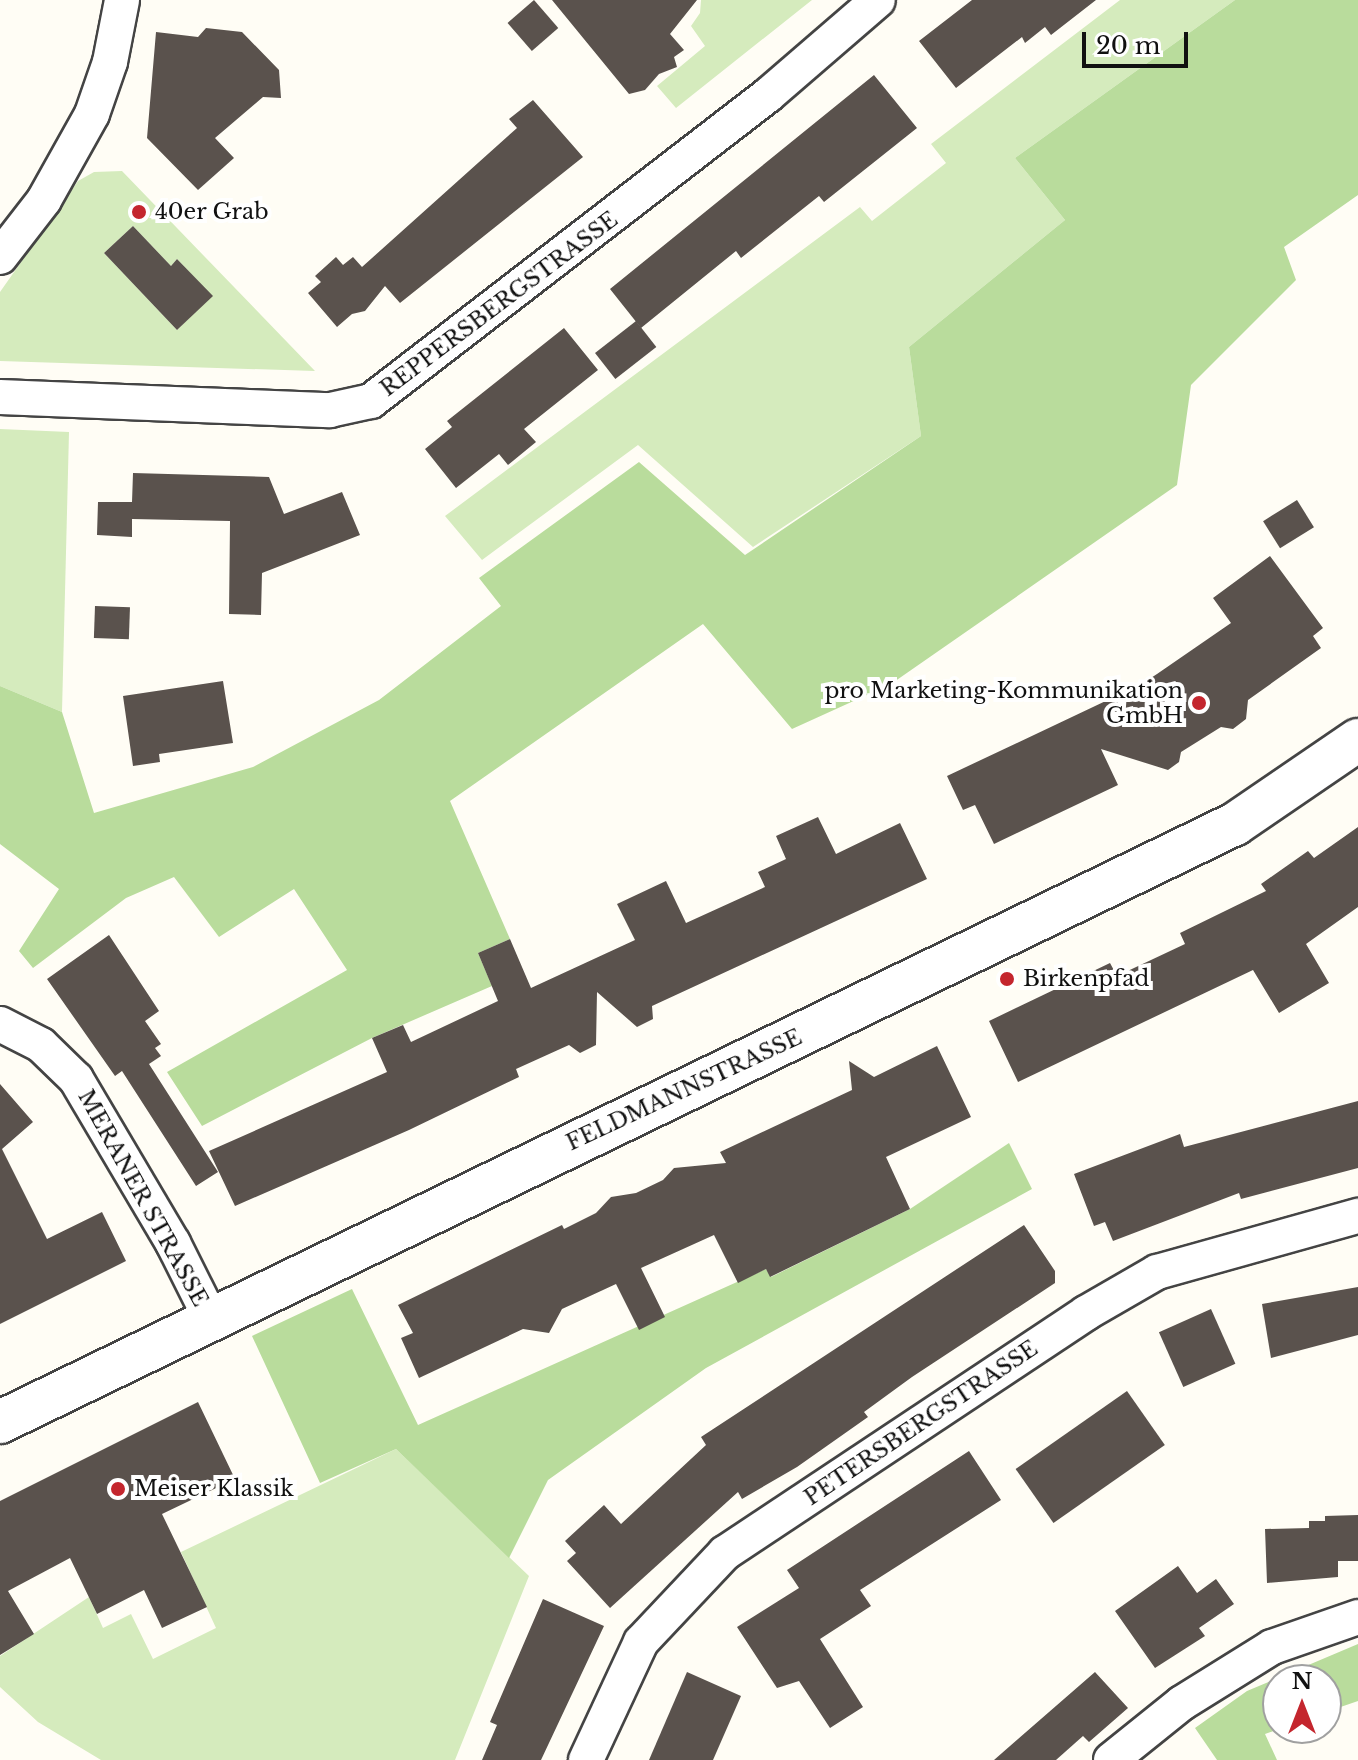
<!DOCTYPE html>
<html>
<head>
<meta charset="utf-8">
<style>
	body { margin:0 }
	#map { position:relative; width:1358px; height:1760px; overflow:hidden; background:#fffdf5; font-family:"Libre Baskerville",serif }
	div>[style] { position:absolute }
	.green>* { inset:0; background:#d5ebbd }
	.forest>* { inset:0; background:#b9dc9c }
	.building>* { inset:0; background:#5a524d; transform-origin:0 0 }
	.roads { filter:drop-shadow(2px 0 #444) drop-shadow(-2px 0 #444) drop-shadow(0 2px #444) drop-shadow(0 -2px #444) }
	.minor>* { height:34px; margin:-17px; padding:0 17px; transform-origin:17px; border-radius:17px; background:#fff }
	.tertiary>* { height:42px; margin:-21px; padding:0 21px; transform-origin:21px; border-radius:21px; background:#fff }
	.dots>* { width:22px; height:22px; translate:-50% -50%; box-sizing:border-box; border:4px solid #fff; border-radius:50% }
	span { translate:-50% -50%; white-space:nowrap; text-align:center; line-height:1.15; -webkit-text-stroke:8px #fff; paint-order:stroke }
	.poi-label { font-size:22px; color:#111 }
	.left { translate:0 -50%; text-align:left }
	.right { translate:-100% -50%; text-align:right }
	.street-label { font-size:22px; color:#111 }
	.north { position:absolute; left:1262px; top:1664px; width:80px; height:80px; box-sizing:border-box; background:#fff; border:2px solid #a0a0a0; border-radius:50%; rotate:0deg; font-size:22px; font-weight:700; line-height:32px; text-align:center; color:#111 }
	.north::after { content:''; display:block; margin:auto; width:28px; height:36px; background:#c4262e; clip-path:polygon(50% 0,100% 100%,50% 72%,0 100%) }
	.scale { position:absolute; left:1082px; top:32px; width:106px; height:36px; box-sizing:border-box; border:4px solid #111; border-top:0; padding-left:10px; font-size:24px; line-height:28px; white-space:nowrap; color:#111; -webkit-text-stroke:6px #fff; paint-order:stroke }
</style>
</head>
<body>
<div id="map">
	<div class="green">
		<div style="clip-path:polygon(701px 0,812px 0,676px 108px,657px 86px,705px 46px,691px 26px,700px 13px)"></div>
		<div style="clip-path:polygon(1120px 0,1235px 0,1015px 158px,1065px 220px,909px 347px,921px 436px,753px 547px,638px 445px,482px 560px,445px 516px,860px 207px,872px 221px,946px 163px,931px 144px)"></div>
		<div style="clip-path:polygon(evenodd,122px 171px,315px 371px,0 361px,0 292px,78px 181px,94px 172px,122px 171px,133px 226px,171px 266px,177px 259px,212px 296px,177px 330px,104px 253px,133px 226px)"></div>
		<div style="clip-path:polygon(0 429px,69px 432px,62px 712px,0 686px)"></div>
		<div style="clip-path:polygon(396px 1449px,529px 1576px,455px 1760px,101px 1760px,38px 1722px,0 1687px,0 1656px,89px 1597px,103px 1628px,131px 1614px,153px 1659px,216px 1628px,181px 1552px)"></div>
	</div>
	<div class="forest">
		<div style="clip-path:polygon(1235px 0,1358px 0,1358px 195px,1284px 247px,1296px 280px,1191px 385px,1177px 485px,891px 684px,792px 729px,703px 624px,450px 801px,510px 939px,478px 953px,492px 986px,372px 1038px,202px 1126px,167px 1072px,347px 970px,294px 889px,219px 937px,174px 877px,126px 898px,33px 968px,19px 951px,59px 889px,0 844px,0 686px,62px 712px,94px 813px,253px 767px,379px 700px,501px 606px,479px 578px,639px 462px,745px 555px,921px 436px,909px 347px,1065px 220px,1015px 158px)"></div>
		<div style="clip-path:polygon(1009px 1143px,1032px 1189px,706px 1368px,548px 1480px,509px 1558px,396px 1449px,320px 1483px,252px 1336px,352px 1289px,418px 1425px,766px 1269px,771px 1277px,910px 1209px)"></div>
		<div style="clip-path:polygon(1358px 1644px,1358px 1701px,1326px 1712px,1326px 1680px,1278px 1680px,1278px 1728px,1282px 1728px,1265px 1734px,1277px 1760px,1217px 1760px,1195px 1728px,1247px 1691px)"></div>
	</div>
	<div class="building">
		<div style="left:534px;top:0;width:37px;height:35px;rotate:49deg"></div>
		<div style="clip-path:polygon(552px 0,697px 0,670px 34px,684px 50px,674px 57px,677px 67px,659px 74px,645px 90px,629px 94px)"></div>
		<div style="clip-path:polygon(972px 0,1096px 0,1051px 35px,1045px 27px,1025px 43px,1022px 37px,956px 88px,919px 41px)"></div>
		<div style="clip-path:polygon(206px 28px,242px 32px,279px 70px,281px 98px,263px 97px,215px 138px,234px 158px,198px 190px,147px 138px,156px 32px,198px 37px)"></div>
		<div style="clip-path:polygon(874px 75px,917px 128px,824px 202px,819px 196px,741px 258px,736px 251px,641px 328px,610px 289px)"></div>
		<div style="clip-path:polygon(533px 100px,583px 157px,400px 303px,385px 286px,365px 311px,352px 314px,337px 327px,308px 293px,321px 282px,315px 276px,336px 257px,343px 265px,353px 257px,362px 267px,517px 128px,509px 119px)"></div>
		<div style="clip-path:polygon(133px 226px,171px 266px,177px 259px,213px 296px,177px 330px,104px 253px)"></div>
		<div style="left:636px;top:321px;width:33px;height:52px;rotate:52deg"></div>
		<div style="clip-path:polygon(564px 328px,598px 370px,524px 429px,536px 442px,508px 465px,499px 454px,456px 488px,425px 449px,452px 427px,447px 421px)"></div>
		<div style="clip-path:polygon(133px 473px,269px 477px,284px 514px,342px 492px,360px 535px,262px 573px,261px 615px,229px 614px,230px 521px,132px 519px,132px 537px,97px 535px,98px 502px,132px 502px)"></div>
		<div style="left:1297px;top:500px;width:32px;height:40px;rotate:58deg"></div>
		<div style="clip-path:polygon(1270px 556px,1323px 628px,1313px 636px,1321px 648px,1248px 700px,1246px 719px,1233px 729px,1221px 727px,1181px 752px,1179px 762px,1168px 770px,1101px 749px,1118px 785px,994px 844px,975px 805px,963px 810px,947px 776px,1112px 698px,1114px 702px,1157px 674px,1231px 623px,1213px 598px)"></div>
		<div style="left:95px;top:606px;width:35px;height:32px;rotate:2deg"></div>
		<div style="clip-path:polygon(223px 681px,233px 743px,159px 754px,160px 762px,133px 766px,123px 696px)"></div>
		<div style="clip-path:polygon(818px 817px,836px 854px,900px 823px,927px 879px,652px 1006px,653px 1019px,637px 1027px,597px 992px,596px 1045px,580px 1053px,569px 1045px,516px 1069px,519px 1077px,409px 1130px,235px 1206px,209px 1151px,387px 1072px,372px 1038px,403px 1025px,411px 1042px,498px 1001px,478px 953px,510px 939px,531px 988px,635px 940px,617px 904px,666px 881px,686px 923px,765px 887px,758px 872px,786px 859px,776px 836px)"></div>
		<div style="clip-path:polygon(1358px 827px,1358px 907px,1306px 944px,1329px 983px,1279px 1013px,1253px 970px,1018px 1082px,989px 1021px,1110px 963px,1117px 976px,1185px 944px,1180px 933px,1266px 891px,1261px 884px,1308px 851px,1314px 858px)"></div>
		<div style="clip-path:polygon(109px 935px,159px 1011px,145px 1021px,161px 1044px,155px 1048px,161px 1056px,149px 1064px,218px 1172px,196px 1186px,122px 1071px,115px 1076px,47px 979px)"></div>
		<div style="clip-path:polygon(937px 1046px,971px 1117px,886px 1157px,910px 1209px,770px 1277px,766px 1269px,738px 1283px,714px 1235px,641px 1268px,665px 1317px,639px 1330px,616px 1284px,562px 1309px,549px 1333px,523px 1329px,419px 1378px,401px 1338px,413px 1333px,398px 1305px,562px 1225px,564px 1229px,596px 1213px,611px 1197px,636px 1193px,663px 1180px,674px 1168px,726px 1163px,720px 1152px,852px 1090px,849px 1061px,874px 1077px)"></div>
		<div style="clip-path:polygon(0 1084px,33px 1122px,2px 1149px,47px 1239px,102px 1212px,126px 1261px,0 1324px)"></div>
		<div style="clip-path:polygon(1358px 1101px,1358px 1168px,1241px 1199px,1239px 1193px,1113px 1241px,1105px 1222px,1094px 1226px,1074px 1174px,1180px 1134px,1184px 1147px)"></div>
		<div style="clip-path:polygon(1024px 1225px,1055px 1271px,1055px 1283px,912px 1377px,864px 1412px,868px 1417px,797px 1467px,742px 1499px,738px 1492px,610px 1608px,567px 1561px,576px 1553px,565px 1541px,604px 1505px,621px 1524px,706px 1445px,701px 1437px)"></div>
		<div style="clip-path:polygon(1358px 1287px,1358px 1335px,1271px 1358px,1262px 1304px)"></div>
		<div style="left:1211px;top:1309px;width:60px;height:57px;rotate:66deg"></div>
		<div style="left:1127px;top:1391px;width:66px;height:136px;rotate:55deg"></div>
		<div style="clip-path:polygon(198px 1402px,235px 1479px,162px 1514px,207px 1607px,162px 1628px,144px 1590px,97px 1614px,70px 1558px,8px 1591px,34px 1634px,0 1655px,0 1501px)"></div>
		<div style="clip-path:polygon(969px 1451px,1001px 1500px,860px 1590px,871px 1606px,820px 1639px,863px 1707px,830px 1728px,799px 1681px,777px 1688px,737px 1627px,799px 1588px,787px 1570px)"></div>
		<div style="clip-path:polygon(1358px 1515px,1358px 1561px,1338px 1561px,1338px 1577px,1267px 1583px,1265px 1529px,1309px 1528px,1309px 1521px,1325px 1521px,1325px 1516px)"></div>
		<div style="clip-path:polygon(1178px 1566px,1197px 1593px,1216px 1579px,1234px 1604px,1199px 1628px,1205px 1636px,1155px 1668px,1115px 1611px)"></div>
		<div style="clip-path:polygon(543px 1599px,604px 1626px,541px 1760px,482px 1760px,497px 1725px,490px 1722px)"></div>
		<div style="clip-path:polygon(687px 1672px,741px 1696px,713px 1760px,649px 1760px)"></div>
		<div style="clip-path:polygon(1095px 1672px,1128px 1708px,1089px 1742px,1083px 1736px,1056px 1760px,994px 1760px)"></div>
	</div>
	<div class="roads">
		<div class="minor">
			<div style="left:0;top:257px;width:72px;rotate:-52.3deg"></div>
			<div style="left:44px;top:200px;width:98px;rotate:-60.8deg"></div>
			<div style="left:92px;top:114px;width:55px;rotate:-70.9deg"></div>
			<div style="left:110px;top:62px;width:63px;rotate:-79deg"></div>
			<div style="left:0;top:397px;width:330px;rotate:2.3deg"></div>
			<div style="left:330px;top:410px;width:42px;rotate:-12.4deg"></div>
			<div style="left:371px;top:401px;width:501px;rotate:-37.62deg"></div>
			<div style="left:768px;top:95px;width:145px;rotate:-40.8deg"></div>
			<div style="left:0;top:1024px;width:46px;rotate:27.1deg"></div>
			<div style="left:41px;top:1045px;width:49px;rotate:44.2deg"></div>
			<div style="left:76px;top:1079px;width:191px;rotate:59.4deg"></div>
			<div style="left:173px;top:1243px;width:83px;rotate:63.4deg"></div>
			<div style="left:586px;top:1760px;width:130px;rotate:-65deg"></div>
			<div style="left:641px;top:1642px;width:122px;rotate:-46.7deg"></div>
			<div style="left:725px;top:1553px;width:433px;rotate:-33.6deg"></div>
			<div style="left:1086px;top:1313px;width:82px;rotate:-30deg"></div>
			<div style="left:1157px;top:1272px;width:209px;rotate:-15.6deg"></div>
			<div style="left:1111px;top:1760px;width:91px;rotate:-38.8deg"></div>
			<div style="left:1182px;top:1703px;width:106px;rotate:-31.9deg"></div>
			<div style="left:1272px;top:1647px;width:91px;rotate:-19.2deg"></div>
		</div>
		<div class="tertiary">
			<div style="left:0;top:1422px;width:1372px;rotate:-25.84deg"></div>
			<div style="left:1235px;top:824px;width:149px;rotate:-34.3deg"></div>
		</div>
	</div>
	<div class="dots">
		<div style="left:139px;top:212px;background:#c4262e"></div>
		<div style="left:1199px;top:703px;background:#c4262e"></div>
		<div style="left:1007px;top:979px;background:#c4262e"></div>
		<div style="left:118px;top:1489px;background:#c4262e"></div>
	</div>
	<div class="poi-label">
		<span class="left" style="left:155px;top:212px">40er Grab</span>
		<span class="right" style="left:1183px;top:703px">pro Marketing-Kommunikation<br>GmbH</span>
		<span class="left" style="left:1023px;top:979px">Birkenpfad</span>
		<span class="left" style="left:134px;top:1489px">Meiser Klassik</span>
	</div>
	<div class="street-label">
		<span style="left:499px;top:304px;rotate:-37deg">REPPERSBERGSTRASSE</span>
		<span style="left:684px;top:1090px;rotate:-25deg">FELDMANNSTRASSE</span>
		<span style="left:143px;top:1198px;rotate:61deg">MERANER STRASSE</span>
		<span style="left:921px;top:1423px;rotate:-34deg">PETERSBERGSTRASSE</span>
	</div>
	<div class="north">N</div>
	<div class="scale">20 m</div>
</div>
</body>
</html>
